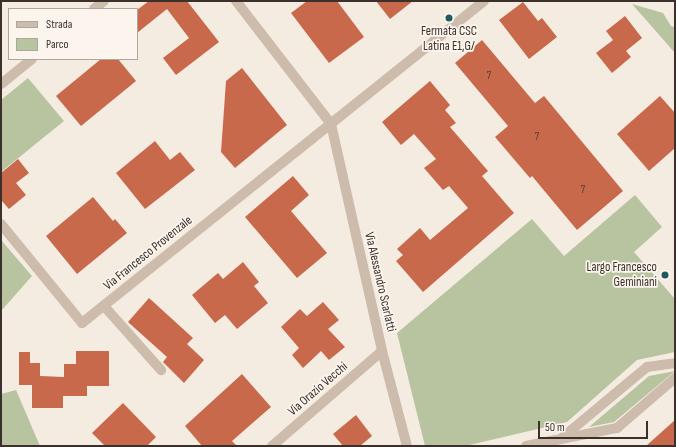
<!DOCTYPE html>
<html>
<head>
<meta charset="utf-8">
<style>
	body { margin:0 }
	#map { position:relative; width:676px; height:447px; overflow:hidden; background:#f4ebe1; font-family:"Sofia Sans Condensed",sans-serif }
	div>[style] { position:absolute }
	.green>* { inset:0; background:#b8c4a0 }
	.building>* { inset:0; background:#c8694b }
	.minor>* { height:10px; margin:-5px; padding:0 5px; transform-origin:5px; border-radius:5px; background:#cdbbac }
	.dots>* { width:11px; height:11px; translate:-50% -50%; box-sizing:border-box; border:2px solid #fbf5ee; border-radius:50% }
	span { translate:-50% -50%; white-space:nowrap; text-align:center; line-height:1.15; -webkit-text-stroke:3.5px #fbf5ee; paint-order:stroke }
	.number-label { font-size:11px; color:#5e3e33 }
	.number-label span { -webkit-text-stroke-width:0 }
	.poi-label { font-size:13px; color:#3b302b }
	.right { translate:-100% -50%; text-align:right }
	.street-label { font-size:13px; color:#3b302b }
	.frame { position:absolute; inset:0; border:2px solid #3b302b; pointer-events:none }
	.legend { position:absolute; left:8px; top:8px; width:130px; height:52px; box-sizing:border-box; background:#fbf5ee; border:1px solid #aea6a0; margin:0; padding:5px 7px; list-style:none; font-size:12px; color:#3b302b }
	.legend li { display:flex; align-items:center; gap:8px; height:20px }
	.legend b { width:20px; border:1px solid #aea6a0 }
	.scale { position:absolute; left:538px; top:421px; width:110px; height:18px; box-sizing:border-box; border:2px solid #3b302b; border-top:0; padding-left:5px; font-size:12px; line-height:14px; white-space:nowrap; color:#3b302b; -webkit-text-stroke:3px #fbf5ee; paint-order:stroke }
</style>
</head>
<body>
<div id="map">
	<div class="green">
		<div style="clip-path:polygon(632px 4px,663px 13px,671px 26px,675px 27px,675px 53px)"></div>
		<div style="clip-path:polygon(28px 78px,64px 121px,1px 172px,1px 100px)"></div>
		<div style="clip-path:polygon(635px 195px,662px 227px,634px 252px,675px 299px,675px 352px,637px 360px,567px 422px,465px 446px,425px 446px,397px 333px,532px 219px,564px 256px)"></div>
		<div style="clip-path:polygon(1px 240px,32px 276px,1px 311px)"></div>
		<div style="clip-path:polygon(675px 371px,614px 422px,589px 427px,649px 376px)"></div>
		<div style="clip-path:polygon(16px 390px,40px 446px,1px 446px,1px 394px)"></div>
	</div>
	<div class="building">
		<div style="clip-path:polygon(149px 1px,187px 1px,219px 42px,176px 75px,163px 58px,189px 38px,167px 9px,137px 33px,137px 10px)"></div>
		<div style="clip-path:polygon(307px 1px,337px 1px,364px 37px,329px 63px,291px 13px)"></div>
		<div style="clip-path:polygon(376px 1px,413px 1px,390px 19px)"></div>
		<div style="clip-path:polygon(523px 2px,538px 21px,542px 18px,557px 37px,529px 59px,499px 20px)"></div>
		<div style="clip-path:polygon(625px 16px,642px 38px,626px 51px,631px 57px,612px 73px,596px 53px,613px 40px,606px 31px)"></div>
		<div style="clip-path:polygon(482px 40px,535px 103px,544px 96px,623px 191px,577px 230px,532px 176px,530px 178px,495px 137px,508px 126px,455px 63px)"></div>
		<div style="clip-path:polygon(101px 59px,118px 59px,136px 81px,81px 126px,56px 96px)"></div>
		<div style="clip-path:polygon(242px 68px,287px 125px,235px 168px,221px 152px,226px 81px)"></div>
		<div style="clip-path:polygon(430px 81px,450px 105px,445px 110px,456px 123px,450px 127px,488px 171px,482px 176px,514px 213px,423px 292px,396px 261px,403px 255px,397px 249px,420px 228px,430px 240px,468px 208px,449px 186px,443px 190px,424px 168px,436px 159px,414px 134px,401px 145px,382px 122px)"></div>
		<div style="clip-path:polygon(660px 96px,675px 113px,675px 148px,649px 171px,617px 134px)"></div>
		<div style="clip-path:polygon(155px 141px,170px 160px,180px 152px,195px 170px,145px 209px,116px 173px)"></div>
		<div style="clip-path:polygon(18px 159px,29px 173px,16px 183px,26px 195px,9px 209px,1px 200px,1px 173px)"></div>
		<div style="clip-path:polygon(293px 176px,309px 195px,291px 211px,327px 253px,297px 278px,245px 217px)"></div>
		<div style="clip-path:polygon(93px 197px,113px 221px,115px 219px,127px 233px,77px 274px,46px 236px)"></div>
		<div style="clip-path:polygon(243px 262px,259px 282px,254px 286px,268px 303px,237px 329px,225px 315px,215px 323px,192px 295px,218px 273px,223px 279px)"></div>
		<div style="clip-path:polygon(149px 298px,193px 338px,187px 344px,204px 360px,184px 383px,163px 362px,167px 357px,128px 322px)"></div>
		<div style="clip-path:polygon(323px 302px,339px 320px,328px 329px,345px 347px,329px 360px,321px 351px,303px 368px,292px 355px,299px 348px,281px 327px,300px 309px,307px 316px)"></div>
		<div style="clip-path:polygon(76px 351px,109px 351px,109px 386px,87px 386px,87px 396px,63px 396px,63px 408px,32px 408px,32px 385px,19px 385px,19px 352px,30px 352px,30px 363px,40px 363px,40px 376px,64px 377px,64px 364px,76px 364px)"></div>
		<div style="clip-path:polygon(242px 374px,271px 407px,232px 441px,237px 446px,202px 446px,185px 426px)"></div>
		<div style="clip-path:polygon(123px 403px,156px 437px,147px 446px,105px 446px,92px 433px)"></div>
		<div style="clip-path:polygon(356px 415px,372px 436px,360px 446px,343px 446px,333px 434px)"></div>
		<div style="clip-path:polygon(675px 420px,675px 446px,646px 446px)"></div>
	</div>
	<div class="minor">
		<div style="left:236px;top:1px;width:155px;rotate:52.3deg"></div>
		<div style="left:331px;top:124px;width:233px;rotate:77.3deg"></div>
		<div style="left:382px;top:351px;width:98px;rotate:75.3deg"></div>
		<div style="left:94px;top:9px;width:13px;rotate:-39deg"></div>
		<div style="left:1px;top:84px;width:40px;rotate:-39deg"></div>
		<div style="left:1px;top:224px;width:128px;rotate:50.7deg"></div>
		<div style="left:82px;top:323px;width:515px;rotate:-38.69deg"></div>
		<div style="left:104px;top:306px;width:86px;rotate:48.3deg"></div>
		<div style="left:563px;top:437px;width:109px;rotate:-39.8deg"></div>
		<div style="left:647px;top:367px;width:28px;rotate:-8deg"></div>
		<div style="left:272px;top:446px;width:145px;rotate:-40.8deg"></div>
		<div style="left:526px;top:446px;width:93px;rotate:-11.2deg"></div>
		<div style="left:617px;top:428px;width:77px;rotate:-40.8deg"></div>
	</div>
	<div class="dots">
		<div style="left:449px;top:18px;background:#1f5a5e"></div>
		<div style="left:665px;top:275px;background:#1f5a5e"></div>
	</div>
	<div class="number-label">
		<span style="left:489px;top:76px">7</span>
		<span style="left:537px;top:137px">7</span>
		<span style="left:583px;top:190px">7</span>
	</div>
	<div class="poi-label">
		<span style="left:449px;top:39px">Fermata CSC<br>Latina E1,G/</span>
		<span class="right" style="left:657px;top:275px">Largo Francesco<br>Geminiani</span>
	</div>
	<div class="street-label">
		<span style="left:148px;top:253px;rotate:-39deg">Via Francesco Provenzale</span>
		<span style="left:380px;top:282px;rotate:77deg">Via Alessandro Scarlatti</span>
		<span style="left:318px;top:389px;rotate:-41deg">Via Orazio Vecchi</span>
	</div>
	<div class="frame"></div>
	<ul class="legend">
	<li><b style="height:5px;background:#cdbbac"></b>Strada</li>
	<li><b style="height:11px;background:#b8c4a0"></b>Parco</li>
	</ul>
	<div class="scale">50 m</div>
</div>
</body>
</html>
